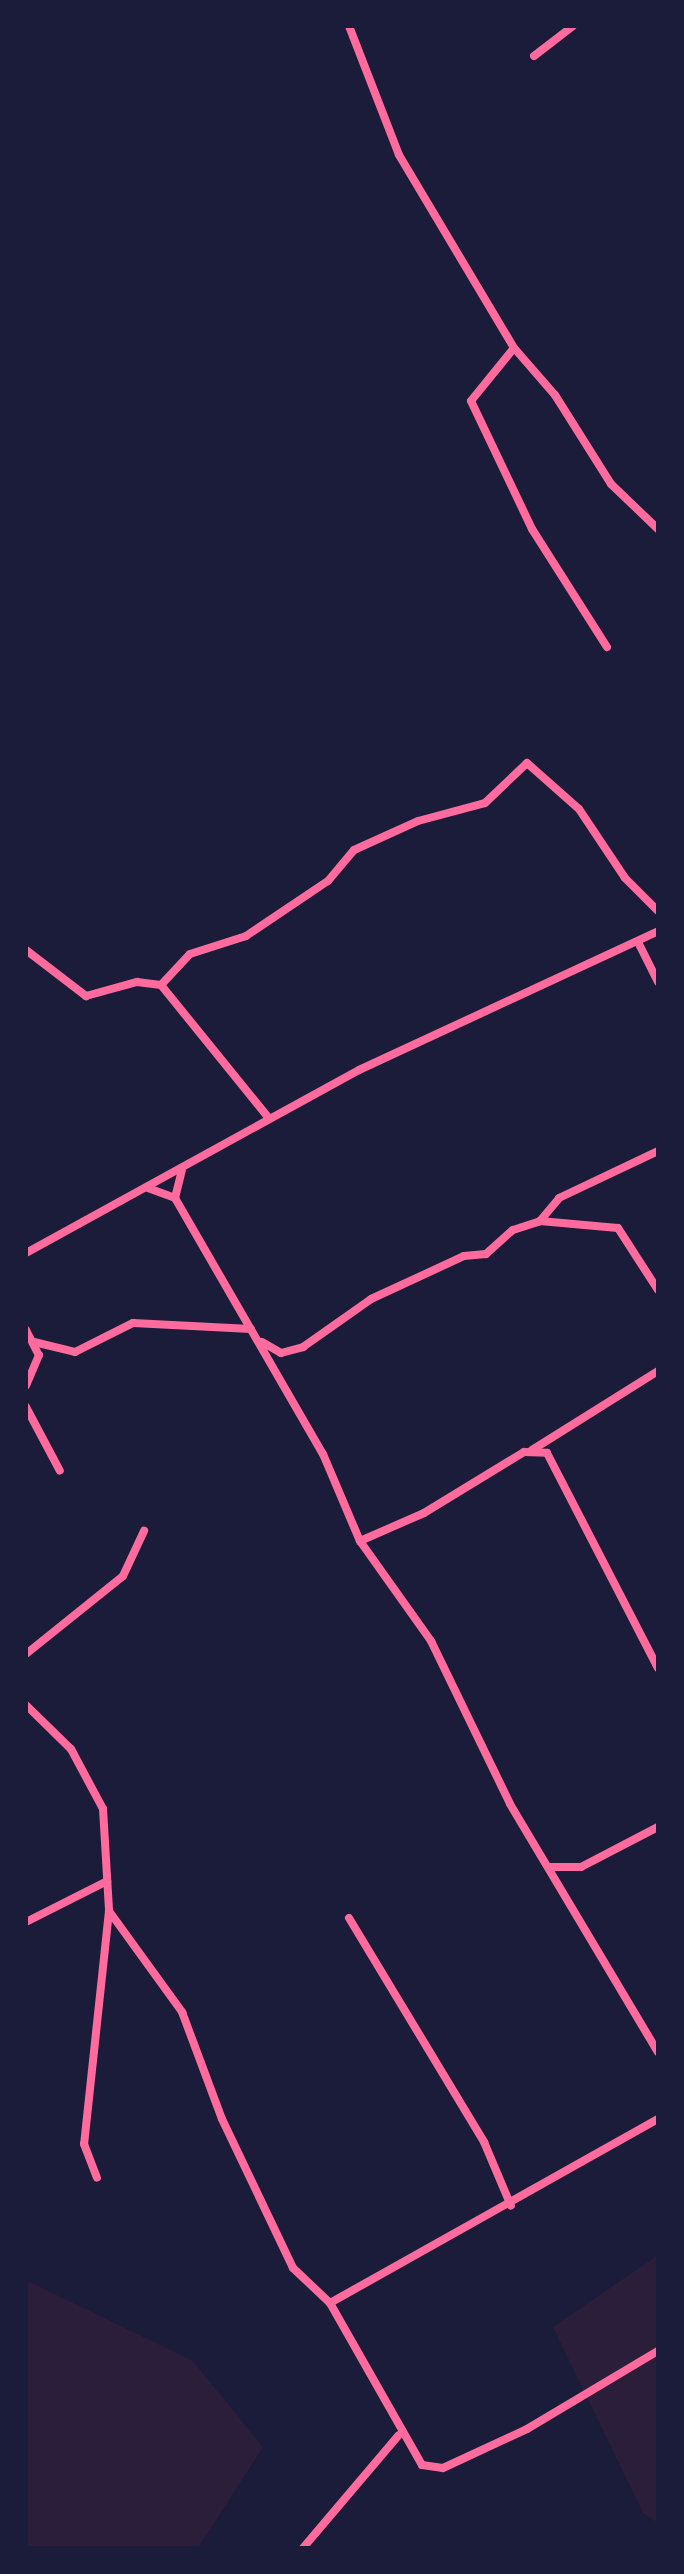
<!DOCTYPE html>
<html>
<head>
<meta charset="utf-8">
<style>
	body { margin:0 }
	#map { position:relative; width:684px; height:2574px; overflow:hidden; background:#1b1b3a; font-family:Figtree,sans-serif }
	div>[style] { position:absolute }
	.green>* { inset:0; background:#2a1e3b }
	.minor>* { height:8px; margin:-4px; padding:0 4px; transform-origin:4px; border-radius:4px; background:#ff6b9d }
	span { translate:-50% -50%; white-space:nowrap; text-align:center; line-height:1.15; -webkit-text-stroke:7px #1b1b3a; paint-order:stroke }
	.frame { position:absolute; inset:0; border:28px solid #1b1b3a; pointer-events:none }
</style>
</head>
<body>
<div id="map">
	<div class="green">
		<div style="clip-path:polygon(658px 2255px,658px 2523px,643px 2513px,553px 2327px)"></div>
		<div style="clip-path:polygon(26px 2280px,193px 2361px,263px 2447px,198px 2548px,26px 2548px)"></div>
	</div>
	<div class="minor">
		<div style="left:349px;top:26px;width:138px;rotate:68.8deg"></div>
		<div style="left:399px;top:155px;width:225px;rotate:59.2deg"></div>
		<div style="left:514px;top:348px;width:68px;rotate:129.1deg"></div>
		<div style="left:471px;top:401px;width:142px;rotate:64.5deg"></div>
		<div style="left:532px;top:529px;width:140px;rotate:57.6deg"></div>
		<div style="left:534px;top:56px;width:49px;rotate:-37.6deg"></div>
		<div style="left:515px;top:349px;width:61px;rotate:49deg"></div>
		<div style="left:555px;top:395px;width:105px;rotate:57.8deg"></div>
		<div style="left:611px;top:484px;width:65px;rotate:43.8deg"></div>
		<div style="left:638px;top:942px;width:45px;rotate:63.4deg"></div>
		<div style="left:26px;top:950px;width:76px;rotate:37.5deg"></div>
		<div style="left:86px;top:996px;width:53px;rotate:-15.4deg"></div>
		<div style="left:137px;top:982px;width:24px;rotate:7deg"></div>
		<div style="left:161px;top:985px;width:170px;rotate:51deg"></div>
		<div style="left:161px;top:985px;width:42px;rotate:-46.9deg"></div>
		<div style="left:190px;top:954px;width:59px;rotate:-17.8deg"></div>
		<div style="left:246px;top:936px;width:99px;rotate:-33.9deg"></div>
		<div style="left:328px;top:881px;width:40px;rotate:-50deg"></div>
		<div style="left:354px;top:850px;width:70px;rotate:-24.4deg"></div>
		<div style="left:418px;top:821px;width:69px;rotate:-15deg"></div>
		<div style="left:485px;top:803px;width:58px;rotate:-43.6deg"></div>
		<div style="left:527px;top:763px;width:69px;rotate:41.5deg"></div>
		<div style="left:579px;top:809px;width:83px;rotate:56.3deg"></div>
		<div style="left:625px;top:878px;width:47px;rotate:45deg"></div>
		<div style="left:148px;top:1188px;width:29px;rotate:20deg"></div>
		<div style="left:175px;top:1198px;width:296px;rotate:60deg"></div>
		<div style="left:323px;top:1454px;width:95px;rotate:67deg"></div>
		<div style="left:360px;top:1541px;width:123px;rotate:54.6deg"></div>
		<div style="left:431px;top:1641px;width:181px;rotate:64.1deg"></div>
		<div style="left:510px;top:1804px;width:289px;rotate:59.2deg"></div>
		<div style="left:175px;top:1198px;width:29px;rotate:-76deg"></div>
		<div style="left:540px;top:1221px;width:30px;rotate:-50deg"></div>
		<div style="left:559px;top:1198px;width:110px;rotate:-25.4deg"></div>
		<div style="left:26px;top:1253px;width:380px;rotate:-28.8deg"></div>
		<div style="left:359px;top:1070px;width:330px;rotate:-24.9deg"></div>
		<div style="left:26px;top:1330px;width:28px;rotate:63deg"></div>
		<div style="left:39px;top:1355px;width:33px;rotate:113deg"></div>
		<div style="left:34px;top:1342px;width:42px;rotate:13.7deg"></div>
		<div style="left:75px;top:1352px;width:65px;rotate:-26.6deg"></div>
		<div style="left:133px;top:1323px;width:118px;rotate:2.9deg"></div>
		<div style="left:262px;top:1342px;width:22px;rotate:30deg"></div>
		<div style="left:281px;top:1353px;width:23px;rotate:-15deg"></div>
		<div style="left:303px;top:1347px;width:83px;rotate:-35.2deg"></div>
		<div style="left:371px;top:1299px;width:102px;rotate:-24.8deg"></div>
		<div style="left:464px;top:1256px;width:22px;rotate:-5deg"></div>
		<div style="left:486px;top:1254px;width:36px;rotate:-42deg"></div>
		<div style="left:513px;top:1230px;width:28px;rotate:-18deg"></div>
		<div style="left:540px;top:1221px;width:78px;rotate:5.1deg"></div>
		<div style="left:618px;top:1228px;width:74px;rotate:57.2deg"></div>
		<div style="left:26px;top:1407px;width:72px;rotate:62deg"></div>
		<div style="left:532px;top:1450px;width:149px;rotate:-32.1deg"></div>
		<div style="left:360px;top:1541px;width:70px;rotate:-23.6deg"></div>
		<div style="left:424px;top:1513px;width:117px;rotate:-31.4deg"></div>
		<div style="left:524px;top:1452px;width:23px;rotate:2deg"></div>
		<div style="left:547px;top:1453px;width:242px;rotate:62.7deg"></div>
		<div style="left:26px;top:1654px;width:124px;rotate:-38.8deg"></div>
		<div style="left:123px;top:1576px;width:50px;rotate:-65deg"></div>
		<div style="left:26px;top:1705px;width:63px;rotate:44.4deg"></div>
		<div style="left:71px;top:1749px;width:68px;rotate:61.9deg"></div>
		<div style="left:103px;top:1809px;width:102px;rotate:86.6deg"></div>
		<div style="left:109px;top:1911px;width:234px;rotate:96.1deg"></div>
		<div style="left:84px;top:2144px;width:36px;rotate:69deg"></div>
		<div style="left:550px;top:1867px;width:31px"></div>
		<div style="left:581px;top:1867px;width:87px;rotate:-27.5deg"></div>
		<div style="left:109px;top:1911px;width:125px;rotate:54.1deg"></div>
		<div style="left:182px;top:2012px;width:114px;rotate:69.5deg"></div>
		<div style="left:222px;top:2119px;width:165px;rotate:64.5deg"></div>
		<div style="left:293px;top:2268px;width:51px;rotate:43.4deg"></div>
		<div style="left:330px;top:2303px;width:186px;rotate:60.4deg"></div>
		<div style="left:422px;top:2465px;width:21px;rotate:8deg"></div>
		<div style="left:443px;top:2468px;width:93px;rotate:-24.9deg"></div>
		<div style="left:527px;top:2429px;width:152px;rotate:-30.8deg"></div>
		<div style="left:349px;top:1918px;width:262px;rotate:58.9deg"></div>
		<div style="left:484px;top:2142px;width:69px;rotate:67.1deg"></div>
		<div style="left:26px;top:1922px;width:91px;rotate:-26.8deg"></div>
		<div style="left:330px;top:2303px;width:376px;rotate:-29.3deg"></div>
		<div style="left:303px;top:2548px;width:148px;rotate:-49.7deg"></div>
	</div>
	<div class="frame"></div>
</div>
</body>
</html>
